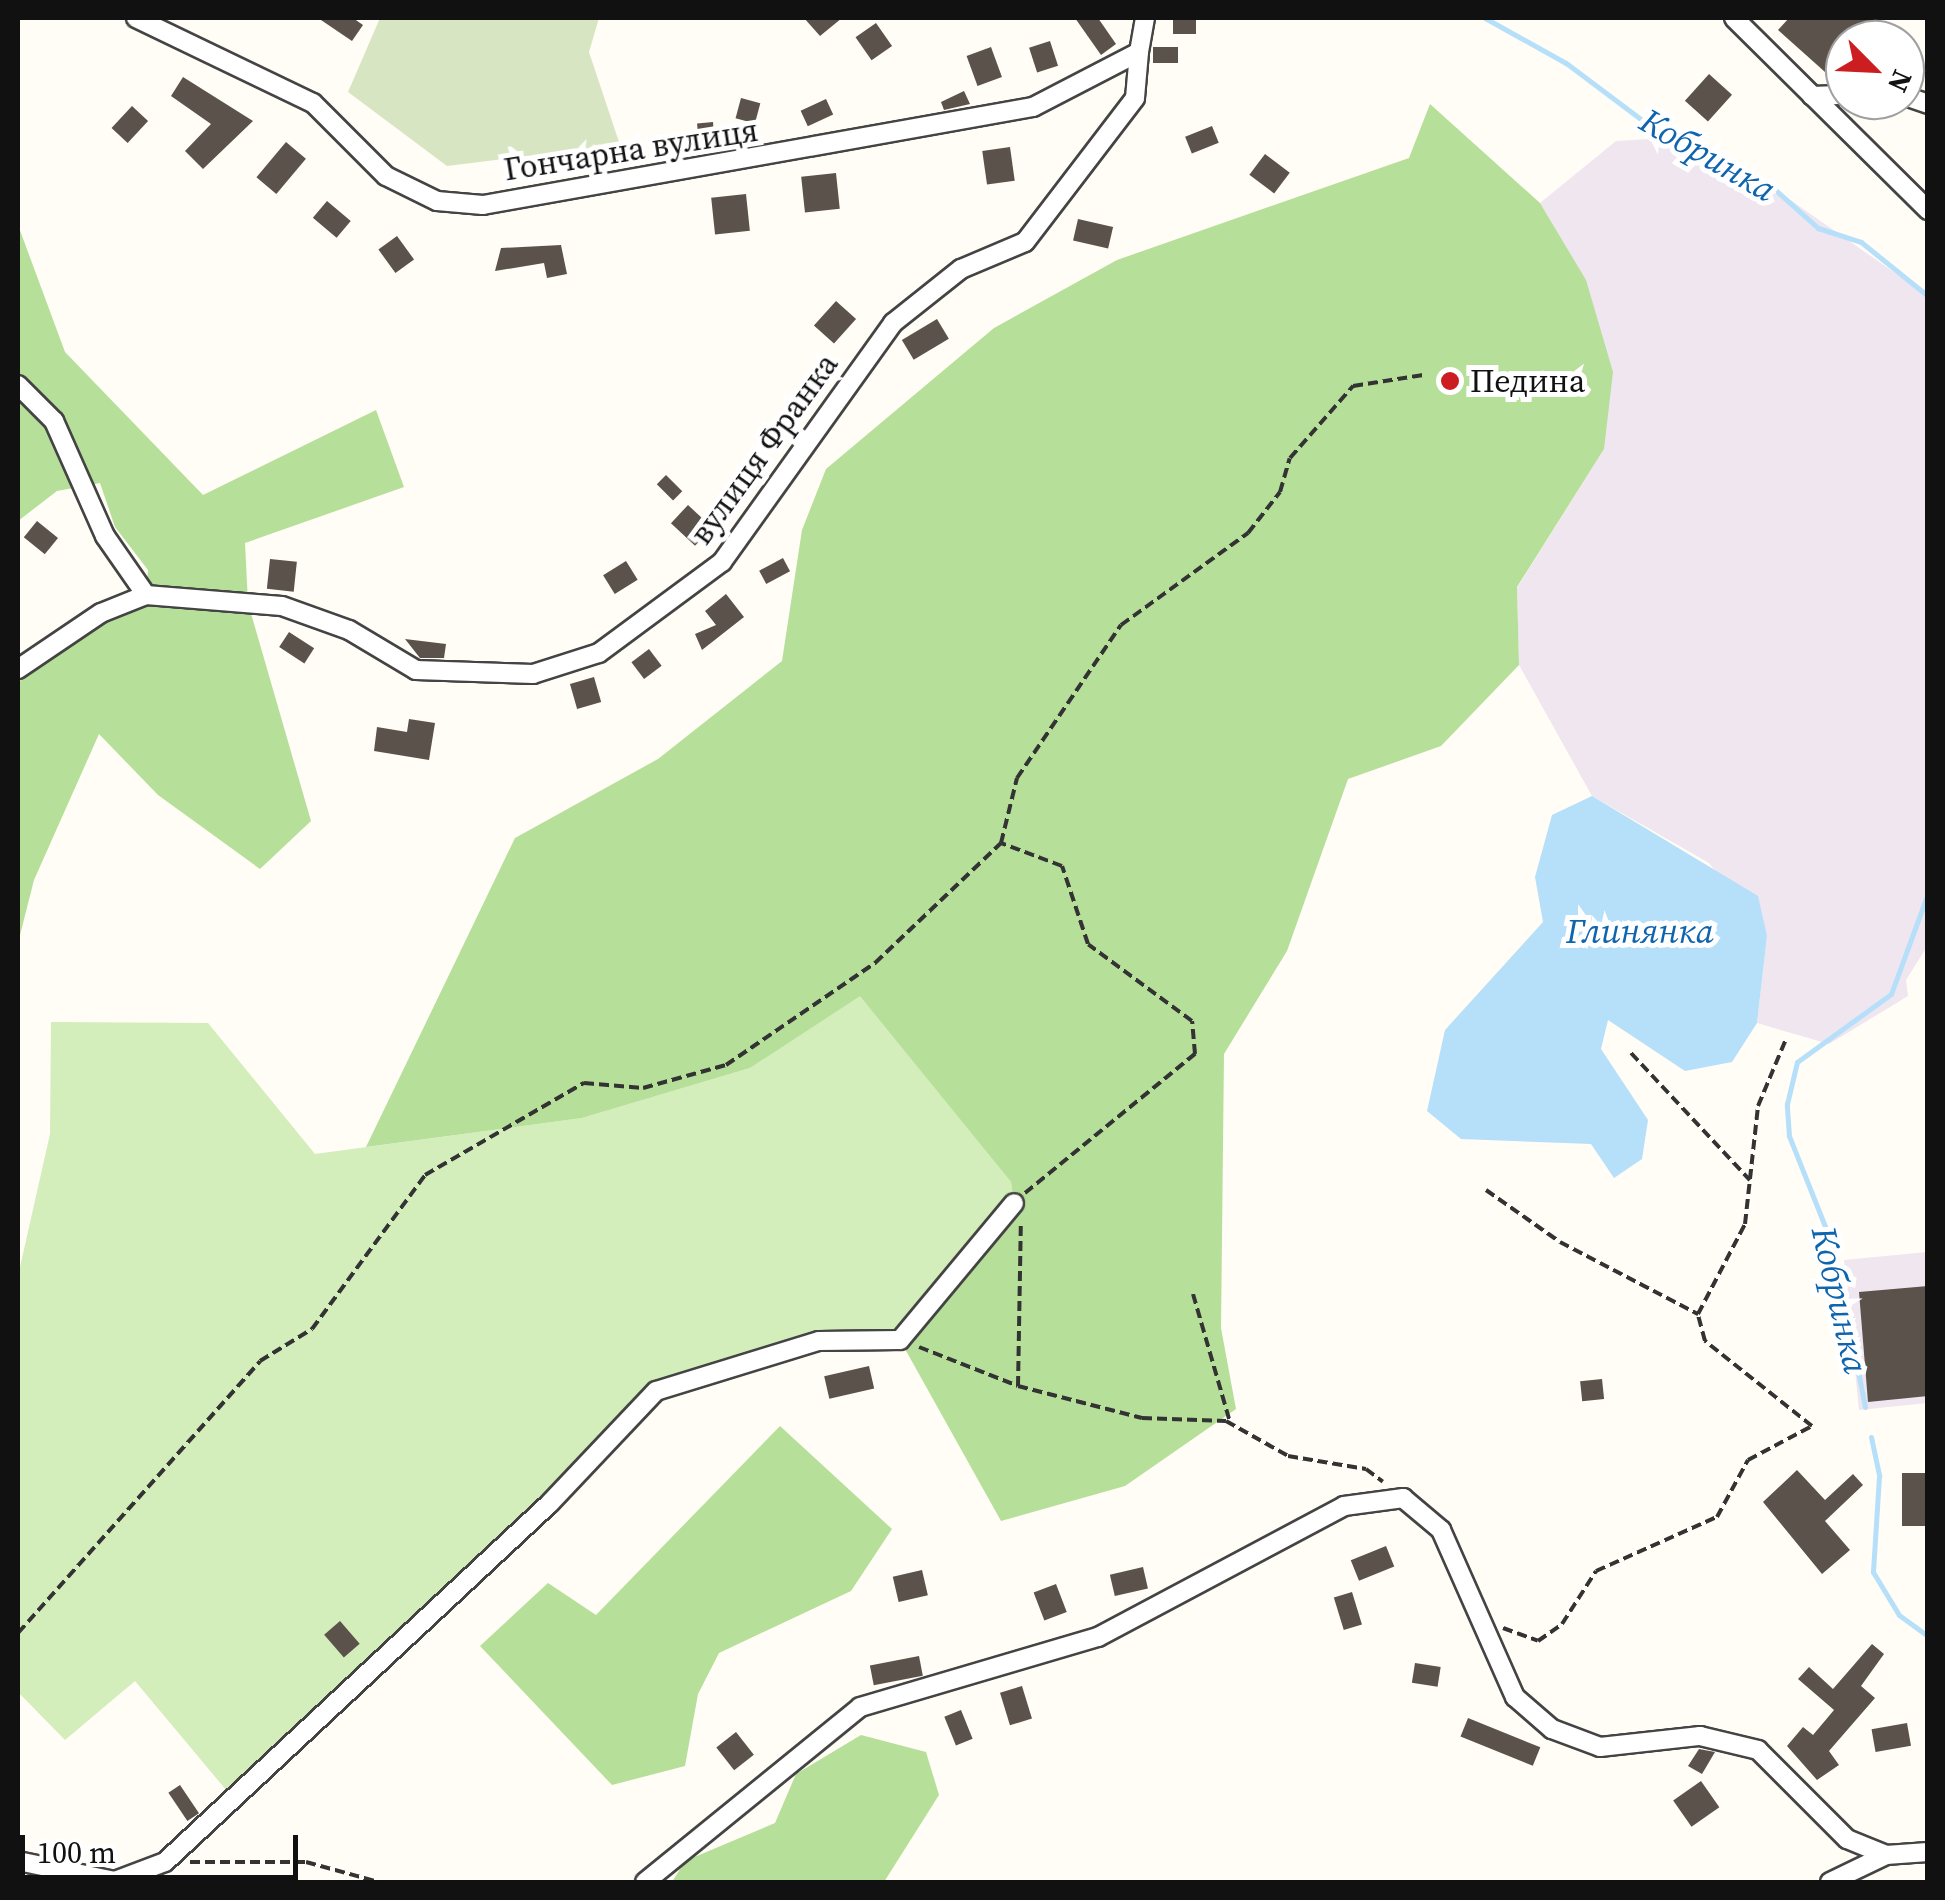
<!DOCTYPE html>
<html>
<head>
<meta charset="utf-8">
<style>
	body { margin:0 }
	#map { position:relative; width:1945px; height:1900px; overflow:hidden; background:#fffdf5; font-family:"Source Serif 4",serif }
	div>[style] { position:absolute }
	.industrial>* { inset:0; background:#efe6ef }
	.green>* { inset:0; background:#d3edbb }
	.forest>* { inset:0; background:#b6df99 }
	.cemetery>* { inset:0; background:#d8e5c2 }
	.water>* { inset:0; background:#b6dffa }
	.stream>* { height:5px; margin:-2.5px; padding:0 2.5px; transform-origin:2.5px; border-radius:2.5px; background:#b6dffa }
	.building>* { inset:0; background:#5b524c; transform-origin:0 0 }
	.path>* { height:4px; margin-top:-2px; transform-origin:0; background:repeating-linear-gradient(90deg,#333 0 10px,transparent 0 15px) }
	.roads { filter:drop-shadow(2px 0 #444) drop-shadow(-2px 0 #444) drop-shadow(0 2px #444) drop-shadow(0 -2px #444) }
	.street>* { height:18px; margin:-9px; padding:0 9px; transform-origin:9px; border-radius:9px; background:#fff }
	.dots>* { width:28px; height:28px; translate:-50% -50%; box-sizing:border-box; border:5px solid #fff; border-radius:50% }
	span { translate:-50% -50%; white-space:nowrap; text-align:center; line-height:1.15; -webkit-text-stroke:10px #fff; paint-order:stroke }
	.street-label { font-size:32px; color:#111 }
	.poi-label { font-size:32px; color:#111 }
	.left { translate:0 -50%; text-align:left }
	.water-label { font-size:35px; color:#0f64ae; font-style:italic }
	.frame { position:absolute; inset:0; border:20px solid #111; pointer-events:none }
	.north { position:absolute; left:1825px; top:20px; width:100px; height:100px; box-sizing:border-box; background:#fff; border:2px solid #a0a0a0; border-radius:50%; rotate:114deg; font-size:28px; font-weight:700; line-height:40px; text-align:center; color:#111 }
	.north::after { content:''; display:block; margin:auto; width:35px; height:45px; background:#cc1e20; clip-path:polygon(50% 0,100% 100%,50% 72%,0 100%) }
	.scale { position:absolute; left:20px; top:1835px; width:278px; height:45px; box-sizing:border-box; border:5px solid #111; border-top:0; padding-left:12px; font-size:30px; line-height:35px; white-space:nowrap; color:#111; -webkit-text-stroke:8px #fff; paint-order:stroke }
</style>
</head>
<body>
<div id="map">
	<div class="industrial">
		<div style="clip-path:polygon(1666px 138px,1772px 187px,1928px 296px,1928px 945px,1906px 980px,1908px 996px,1829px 1044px,1757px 1023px,1767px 936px,1709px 863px,1592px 796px,1519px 665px,1517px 588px,1604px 449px,1586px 281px,1540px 203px,1616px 141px)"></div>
		<div style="clip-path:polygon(1927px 1252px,1927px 1403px,1859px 1410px,1844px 1260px)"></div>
	</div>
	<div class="green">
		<div style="clip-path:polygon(860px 995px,1011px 1182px,1014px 1203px,900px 1340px,819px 1341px,656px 1391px,232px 1797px,135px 1681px,65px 1740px,18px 1692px,18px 1276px,50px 1134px,51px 1022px,208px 1023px,315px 1154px,582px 1118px,750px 1068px)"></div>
	</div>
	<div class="forest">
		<div style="clip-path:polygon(1430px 104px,1540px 203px,1586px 280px,1613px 372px,1604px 449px,1517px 587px,1519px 665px,1441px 746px,1348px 779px,1287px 951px,1224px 1054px,1221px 1328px,1236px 1409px,1125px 1486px,1001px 1521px,900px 1340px,1014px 1203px,1011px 1182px,860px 996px,750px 1068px,582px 1118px,366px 1147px,515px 838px,658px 759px,782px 661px,802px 530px,826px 469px,994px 328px,1117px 260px,1409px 158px)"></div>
		<div style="clip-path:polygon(18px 225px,65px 352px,203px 495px,376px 410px,404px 487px,245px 543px,248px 603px,311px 821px,260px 869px,158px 795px,99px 734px,34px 880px,18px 943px,18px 683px,65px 635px,146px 595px,148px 570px,115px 527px,100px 483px,57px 491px,18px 521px)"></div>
		<div style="clip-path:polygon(780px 1426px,892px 1529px,851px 1591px,719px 1653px,698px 1694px,685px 1766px,612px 1785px,480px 1646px,548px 1583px,596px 1615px)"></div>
		<div style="clip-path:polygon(861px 1735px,926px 1752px,939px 1795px,884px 1882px,672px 1882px,685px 1861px,775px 1823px,796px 1774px)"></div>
	</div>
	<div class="cemetery">
		<div style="clip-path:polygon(380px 18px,599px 18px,589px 52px,620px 145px,447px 166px,348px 92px)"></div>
	</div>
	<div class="water">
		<div style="clip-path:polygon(1592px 796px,1758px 896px,1767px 936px,1757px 1023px,1732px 1062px,1685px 1071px,1608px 1020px,1601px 1049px,1648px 1120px,1642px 1159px,1614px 1178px,1591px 1144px,1461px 1139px,1427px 1111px,1445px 1030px,1543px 922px,1535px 877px,1552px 815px)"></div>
	</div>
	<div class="stream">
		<div style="left:1485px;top:18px;width:93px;rotate:29.1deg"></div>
		<div style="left:1566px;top:63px;width:125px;rotate:36.9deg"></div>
		<div style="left:1666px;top:138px;width:117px;rotate:24.8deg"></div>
		<div style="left:1772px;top:187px;width:62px;rotate:41.7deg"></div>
		<div style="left:1818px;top:228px;width:45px;rotate:18deg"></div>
		<div style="left:1861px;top:242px;width:86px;rotate:38.9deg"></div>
		<div style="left:1865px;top:1407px;width:161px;rotate:-101.1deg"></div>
		<div style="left:1834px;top:1249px;width:122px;rotate:-111.7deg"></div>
		<div style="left:1789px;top:1136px;width:32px;rotate:-94deg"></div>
		<div style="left:1787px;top:1104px;width:43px;rotate:-76.6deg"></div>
		<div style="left:1797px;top:1062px;width:116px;rotate:-35.9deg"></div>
		<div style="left:1891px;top:994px;width:108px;rotate:-69.9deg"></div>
		<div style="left:1871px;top:1437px;width:40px;rotate:78deg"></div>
		<div style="left:1879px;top:1476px;width:96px;rotate:93.6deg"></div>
		<div style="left:1873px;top:1572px;width:50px;rotate:58.8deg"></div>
		<div style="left:1899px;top:1615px;width:36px;rotate:36deg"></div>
	</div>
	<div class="building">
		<div style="clip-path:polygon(318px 18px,353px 18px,363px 25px,352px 41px)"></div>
		<div style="clip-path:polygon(804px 18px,842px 18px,820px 36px)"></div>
		<div style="clip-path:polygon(1075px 18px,1098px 18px,1116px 44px,1101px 55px)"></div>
		<div style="left:1173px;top:18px;width:23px;height:16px"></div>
		<div style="clip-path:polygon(1789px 18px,1874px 18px,1825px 72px,1778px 30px)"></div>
		<div style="left:876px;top:23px;width:28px;height:25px;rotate:55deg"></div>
		<div style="left:1050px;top:41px;width:26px;height:22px;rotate:72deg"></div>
		<div style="left:991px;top:47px;width:32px;height:26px;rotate:70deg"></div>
		<div style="left:1153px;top:47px;width:25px;height:16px"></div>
		<div style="left:1709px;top:74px;width:31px;height:36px;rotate:42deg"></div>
		<div style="clip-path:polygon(183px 77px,253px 121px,203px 169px,185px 151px,211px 124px,171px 96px)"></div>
		<div style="clip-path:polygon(964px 91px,970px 104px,944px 110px,941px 102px)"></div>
		<div style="left:741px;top:98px;width:20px;height:21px;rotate:15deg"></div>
		<div style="left:826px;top:99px;width:17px;height:28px;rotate:65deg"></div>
		<div style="left:132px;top:106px;width:22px;height:30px;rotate:43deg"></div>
		<div style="left:713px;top:122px;width:24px;height:16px;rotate:85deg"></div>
		<div style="left:1212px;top:126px;width:18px;height:29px;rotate:68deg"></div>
		<div style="left:286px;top:142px;width:26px;height:46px;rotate:40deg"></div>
		<div style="left:1010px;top:147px;width:34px;height:28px;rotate:82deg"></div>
		<div style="left:1265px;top:154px;width:31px;height:26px;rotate:37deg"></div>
		<div style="left:836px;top:173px;width:36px;height:35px;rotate:84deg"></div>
		<div style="left:746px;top:194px;width:37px;height:35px;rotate:84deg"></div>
		<div style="left:327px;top:201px;width:31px;height:22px;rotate:40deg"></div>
		<div style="left:1078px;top:219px;width:36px;height:22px;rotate:13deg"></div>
		<div style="left:397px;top:236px;width:29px;height:23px;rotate:54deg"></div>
		<div style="clip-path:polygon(561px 245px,567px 274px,547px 278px,544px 263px,495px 271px,501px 248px)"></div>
		<div style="left:836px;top:301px;width:27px;height:33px;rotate:42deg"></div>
		<div style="left:937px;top:319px;width:23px;height:41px;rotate:59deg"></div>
		<div style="left:666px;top:475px;width:23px;height:13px;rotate:45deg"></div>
		<div style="left:688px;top:505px;width:33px;height:25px;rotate:43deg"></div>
		<div style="left:37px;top:521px;width:27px;height:21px;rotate:39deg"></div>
		<div style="left:783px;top:558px;width:15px;height:27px;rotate:62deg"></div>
		<div style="left:270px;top:559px;width:27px;height:30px;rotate:6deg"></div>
		<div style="left:626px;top:561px;width:22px;height:27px;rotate:58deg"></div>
		<div style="clip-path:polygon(726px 594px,744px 617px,702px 650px,695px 634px,716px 625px,705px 611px)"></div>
		<div style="left:289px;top:632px;width:30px;height:18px;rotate:33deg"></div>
		<div style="clip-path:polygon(405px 639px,446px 644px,444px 658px,420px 658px)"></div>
		<div style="left:649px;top:649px;width:21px;height:22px;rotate:53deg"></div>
		<div style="left:594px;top:677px;width:26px;height:25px;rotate:74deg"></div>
		<div style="clip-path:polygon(409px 719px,435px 723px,429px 760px,374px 751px,377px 727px,407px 732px)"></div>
		<div style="clip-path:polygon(1928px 1286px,1928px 1396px,1868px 1402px,1859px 1292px)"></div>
		<div style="left:869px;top:1366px;width:23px;height:46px;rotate:77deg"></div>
		<div style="left:1602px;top:1379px;width:20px;height:22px;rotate:84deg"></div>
		<div style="clip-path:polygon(1797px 1470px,1825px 1500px,1853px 1474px,1863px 1485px,1825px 1521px,1850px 1550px,1822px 1574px,1763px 1502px)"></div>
		<div style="left:1928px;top:1473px;width:53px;height:26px;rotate:90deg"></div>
		<div style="left:1386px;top:1546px;width:22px;height:38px;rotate:68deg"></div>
		<div style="left:1143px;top:1567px;width:22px;height:34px;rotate:77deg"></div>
		<div style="left:922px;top:1570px;width:26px;height:30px;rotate:77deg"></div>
		<div style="left:1056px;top:1584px;width:30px;height:24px;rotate:69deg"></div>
		<div style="left:1352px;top:1592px;width:34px;height:19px;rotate:73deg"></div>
		<div style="left:340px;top:1621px;width:30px;height:21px;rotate:49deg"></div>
		<div style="clip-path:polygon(1872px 1644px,1884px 1654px,1861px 1686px,1875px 1698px,1829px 1751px,1839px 1765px,1817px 1780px,1787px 1746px,1803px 1727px,1813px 1735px,1834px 1710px,1798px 1679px,1809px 1667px,1833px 1689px)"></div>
		<div style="left:919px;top:1656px;width:20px;height:50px;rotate:79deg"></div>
		<div style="left:1415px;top:1663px;width:26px;height:20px;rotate:9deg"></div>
		<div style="left:1022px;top:1686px;width:34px;height:23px;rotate:73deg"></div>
		<div style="left:961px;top:1710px;width:31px;height:18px;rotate:68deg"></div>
		<div style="left:1468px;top:1718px;width:78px;height:20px;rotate:22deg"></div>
		<div style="left:1907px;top:1723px;width:23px;height:36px;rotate:80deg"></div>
		<div style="left:736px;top:1732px;width:29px;height:25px;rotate:52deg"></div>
		<div style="clip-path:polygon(1699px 1749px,1715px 1752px,1702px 1774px,1688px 1766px)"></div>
		<div style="left:1701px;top:1781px;width:32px;height:34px;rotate:55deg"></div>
		<div style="left:180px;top:1785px;width:34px;height:14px;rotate:56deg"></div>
	</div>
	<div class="path">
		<div style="left:1631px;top:1053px;width:174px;rotate:46.9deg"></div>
		<div style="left:1486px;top:1190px;width:90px;rotate:35.1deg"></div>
		<div style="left:1560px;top:1242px;width:156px;rotate:27.6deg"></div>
		<div style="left:1025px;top:1193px;width:220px;rotate:-39.3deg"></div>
		<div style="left:1195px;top:1054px;width:33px;rotate:-95deg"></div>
		<div style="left:1192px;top:1021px;width:129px;rotate:-143.5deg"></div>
		<div style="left:1088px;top:944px;width:82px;rotate:-108.4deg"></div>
		<div style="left:1062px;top:866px;width:65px;rotate:-159.3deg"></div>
		<div style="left:1001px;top:843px;width:67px;rotate:-76.2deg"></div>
		<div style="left:1017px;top:778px;width:185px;rotate:-55.8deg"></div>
		<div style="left:1121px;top:625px;width:157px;rotate:-35.9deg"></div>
		<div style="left:1248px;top:533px;width:52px;rotate:-52deg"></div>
		<div style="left:1280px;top:492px;width:35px;rotate:-74deg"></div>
		<div style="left:1290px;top:458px;width:96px;rotate:-48.8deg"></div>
		<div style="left:1353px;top:386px;width:71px;rotate:-8.9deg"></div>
		<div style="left:1193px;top:1294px;width:133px;rotate:73.9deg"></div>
		<div style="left:919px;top:1347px;width:106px;rotate:21.5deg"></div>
		<div style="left:1018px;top:1386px;width:128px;rotate:14.5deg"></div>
		<div style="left:1142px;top:1418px;width:84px;rotate:2deg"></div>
		<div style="left:1226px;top:1421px;width:71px;rotate:29.4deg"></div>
		<div style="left:1288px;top:1456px;width:79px;rotate:9.5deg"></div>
		<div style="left:1366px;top:1469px;width:21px;rotate:37deg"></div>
		<div style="left:1018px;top:1386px;width:165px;rotate:-89deg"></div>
		<div style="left:1503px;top:1628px;width:37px;rotate:20deg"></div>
		<div style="left:1538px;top:1641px;width:29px;rotate:-35deg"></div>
		<div style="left:1562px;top:1624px;width:63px;rotate:-57.3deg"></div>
		<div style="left:1596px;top:1571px;width:133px;rotate:-24.1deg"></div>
		<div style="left:1717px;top:1517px;width:65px;rotate:-61.5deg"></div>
		<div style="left:1748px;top:1460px;width:72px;rotate:-28deg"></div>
		<div style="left:1812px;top:1426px;width:137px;rotate:-141.5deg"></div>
		<div style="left:1705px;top:1341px;width:28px;rotate:-105deg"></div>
		<div style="left:1698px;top:1314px;width:102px;rotate:-62.4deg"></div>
		<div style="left:1745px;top:1224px;width:119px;rotate:-83.7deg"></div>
		<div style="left:1758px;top:1106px;width:73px;rotate:-67.3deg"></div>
		<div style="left:18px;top:1633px;width:364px;rotate:-48.3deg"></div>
		<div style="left:260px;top:1361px;width:61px;rotate:-31.6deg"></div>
		<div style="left:312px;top:1329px;width:191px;rotate:-53.7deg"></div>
		<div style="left:425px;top:1175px;width:184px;rotate:-30.1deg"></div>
		<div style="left:584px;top:1083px;width:59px;rotate:4.8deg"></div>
		<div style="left:643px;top:1088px;width:86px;rotate:-15.5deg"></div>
		<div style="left:726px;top:1065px;width:181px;rotate:-34.4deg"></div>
		<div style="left:875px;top:963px;width:174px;rotate:-43.6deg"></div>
		<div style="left:190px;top:1862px;width:116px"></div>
		<div style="left:306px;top:1862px;width:76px;rotate:15.3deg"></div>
	</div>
	<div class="roads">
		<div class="street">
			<div style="left:136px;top:18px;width:196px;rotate:25.7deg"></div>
			<div style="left:313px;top:103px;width:103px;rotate:45deg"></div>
			<div style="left:386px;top:176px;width:57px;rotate:26.1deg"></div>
			<div style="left:437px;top:201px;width:46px;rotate:5deg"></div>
			<div style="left:483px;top:205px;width:559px;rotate:-10.1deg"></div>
			<div style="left:1033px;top:107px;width:119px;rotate:-27.4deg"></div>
			<div style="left:1139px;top:52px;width:35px;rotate:-80deg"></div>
			<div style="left:1734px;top:18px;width:273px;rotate:44.7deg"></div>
			<div style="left:1812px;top:96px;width:33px;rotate:-2deg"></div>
			<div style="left:1905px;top:96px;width:24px;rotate:19deg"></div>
			<div style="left:18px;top:385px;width:51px;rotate:45deg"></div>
			<div style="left:54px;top:421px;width:126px;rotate:66.1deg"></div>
			<div style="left:105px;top:536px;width:72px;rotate:55.2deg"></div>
			<div style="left:18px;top:669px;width:100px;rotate:-34deg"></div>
			<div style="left:101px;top:613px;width:48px;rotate:-21.8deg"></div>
			<div style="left:146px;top:595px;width:136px;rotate:4.6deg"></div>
			<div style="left:282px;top:606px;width:71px;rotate:19.7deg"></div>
			<div style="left:349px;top:630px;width:78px;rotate:30.8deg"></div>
			<div style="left:416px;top:670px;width:117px;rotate:2deg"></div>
			<div style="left:533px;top:674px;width:69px;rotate:-17.7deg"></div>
			<div style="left:599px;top:653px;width:153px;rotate:-36.5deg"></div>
			<div style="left:722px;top:562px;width:294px;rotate:-54.4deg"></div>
			<div style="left:893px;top:323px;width:87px;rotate:-38.5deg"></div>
			<div style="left:961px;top:269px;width:69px;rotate:-22.9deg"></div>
			<div style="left:1025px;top:242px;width:181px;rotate:-52.6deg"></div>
			<div style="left:1135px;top:98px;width:46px;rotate:-85deg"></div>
			<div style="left:18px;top:1861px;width:99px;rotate:11.7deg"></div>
			<div style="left:115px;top:1881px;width:53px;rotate:-20.8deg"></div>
			<div style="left:165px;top:1862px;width:526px;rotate:-43deg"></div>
			<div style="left:550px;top:1503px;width:154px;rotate:-46.6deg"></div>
			<div style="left:656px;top:1391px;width:170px;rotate:-17.1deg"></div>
			<div style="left:819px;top:1341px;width:81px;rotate:-0.7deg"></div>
			<div style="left:900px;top:1340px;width:178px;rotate:-50.2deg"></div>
			<div style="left:645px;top:1882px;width:277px;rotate:-39.1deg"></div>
			<div style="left:860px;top:1707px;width:248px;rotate:-16.4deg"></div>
			<div style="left:1098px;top:1637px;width:279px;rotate:-28deg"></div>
			<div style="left:1344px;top:1506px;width:60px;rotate:-7.7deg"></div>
			<div style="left:1403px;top:1498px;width:50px;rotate:40.1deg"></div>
			<div style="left:1441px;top:1530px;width:183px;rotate:66.1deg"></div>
			<div style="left:1515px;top:1697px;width:49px;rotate:40.9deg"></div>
			<div style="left:1552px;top:1729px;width:51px;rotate:20.6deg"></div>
			<div style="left:1600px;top:1747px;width:101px;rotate:-6.3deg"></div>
			<div style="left:1700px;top:1736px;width:60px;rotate:13.6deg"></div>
			<div style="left:1758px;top:1750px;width:126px;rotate:45deg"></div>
			<div style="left:1847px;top:1839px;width:42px;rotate:22.3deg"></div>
			<div style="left:1830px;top:1882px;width:62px;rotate:-25.7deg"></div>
			<div style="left:1886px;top:1855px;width:42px;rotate:-4.1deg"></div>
		</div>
	</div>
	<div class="dots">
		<div style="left:1450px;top:381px;background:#cc1e20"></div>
	</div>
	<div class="street-label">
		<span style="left:631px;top:150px;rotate:-9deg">Гончарна вулиця</span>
		<span style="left:764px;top:449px;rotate:-54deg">вулиця Франка</span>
	</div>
	<div class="poi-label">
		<span class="left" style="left:1470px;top:381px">Педина</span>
	</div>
	<div class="water-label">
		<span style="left:1708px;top:155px;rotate:30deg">Кобринка</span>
		<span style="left:1640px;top:931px">Глинянка</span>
		<span style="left:1840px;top:1300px;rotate:77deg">Кобринка</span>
	</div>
	<div class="frame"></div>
	<div class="north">N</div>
	<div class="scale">100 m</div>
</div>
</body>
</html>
